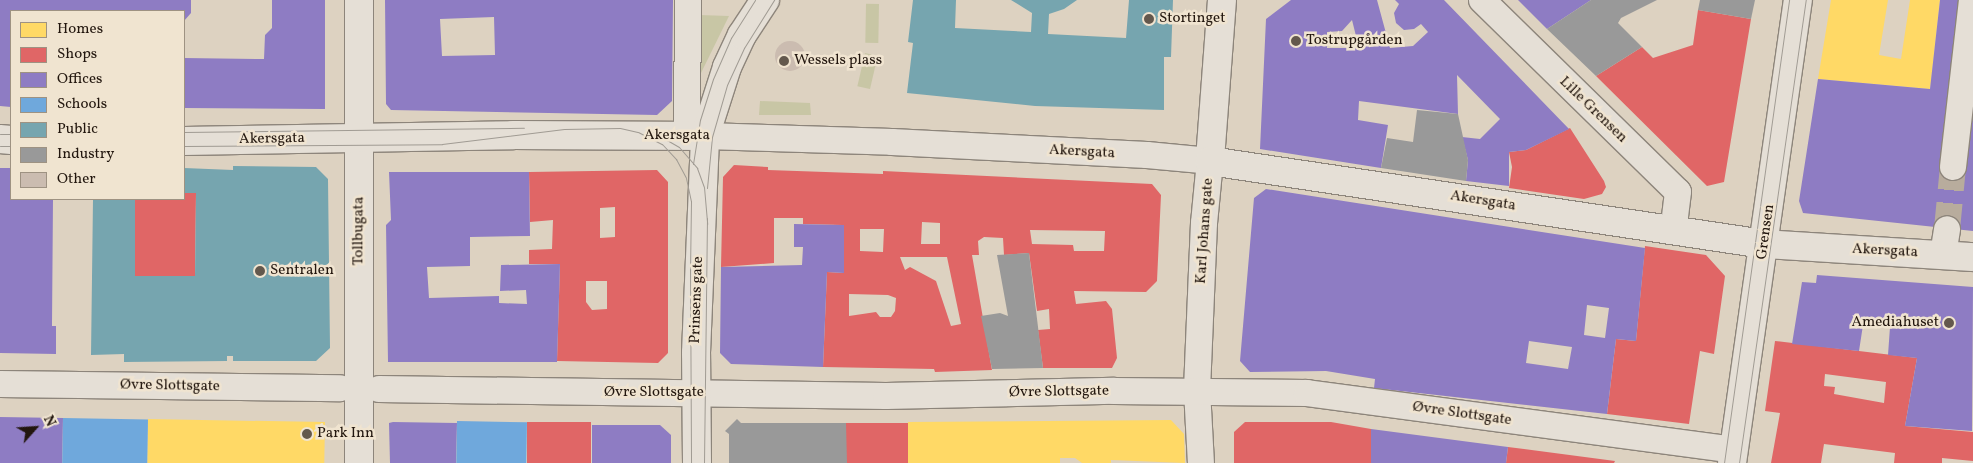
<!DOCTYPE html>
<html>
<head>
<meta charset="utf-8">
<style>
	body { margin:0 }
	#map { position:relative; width:1973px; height:463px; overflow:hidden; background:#ddd2c1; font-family:Vollkorn,serif }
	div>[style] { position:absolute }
	.green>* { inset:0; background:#c8c6a5; transform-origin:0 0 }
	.homes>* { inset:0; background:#ffd966; transform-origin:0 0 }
	.shops>* { inset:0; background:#e06666; transform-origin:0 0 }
	.offices>* { inset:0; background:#8e7cc3; transform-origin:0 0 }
	.schools>* { inset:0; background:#6fa8dc; transform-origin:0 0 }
	.public>* { inset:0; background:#76a5af }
	.industry>* { inset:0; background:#999 }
	.building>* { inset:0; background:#cbbcb0 }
	.round { border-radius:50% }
	.pedestrian-tunnel>* { height:26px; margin-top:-13px; transform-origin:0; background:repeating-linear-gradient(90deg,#b8ac9d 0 26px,transparent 0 39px) }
	.roads { filter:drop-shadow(1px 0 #8d857b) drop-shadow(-1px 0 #8d857b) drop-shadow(0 1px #8d857b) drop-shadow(0 -1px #8d857b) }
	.pedestrian>* { height:26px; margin:-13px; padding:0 13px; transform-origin:13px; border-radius:13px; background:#e5dfd6 }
	.minor>* { height:28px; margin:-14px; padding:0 14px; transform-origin:14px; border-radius:14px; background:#e5dfd6 }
	.tram>* { height:1px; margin:-0.5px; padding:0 0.5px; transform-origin:0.5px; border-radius:0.5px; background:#a09b93 }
	.dots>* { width:14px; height:14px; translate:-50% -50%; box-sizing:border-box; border:2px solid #f0e4d0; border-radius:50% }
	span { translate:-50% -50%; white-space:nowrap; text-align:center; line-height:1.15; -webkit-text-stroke:5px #f0e4d0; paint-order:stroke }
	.poi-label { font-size:15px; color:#22160e }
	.left { translate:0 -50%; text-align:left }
	.right { translate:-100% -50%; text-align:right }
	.street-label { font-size:15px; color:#22160e }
	.legend { position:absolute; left:10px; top:10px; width:175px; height:190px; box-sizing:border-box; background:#f0e4d0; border:1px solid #9e9282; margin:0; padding:6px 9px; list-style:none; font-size:15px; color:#22160e }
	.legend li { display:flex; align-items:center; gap:10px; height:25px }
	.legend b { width:25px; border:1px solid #9e9282 }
	.north { position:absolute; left:10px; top:403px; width:50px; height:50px; -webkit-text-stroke:4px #f0e4d0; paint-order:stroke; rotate:64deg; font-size:14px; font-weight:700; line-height:20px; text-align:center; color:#22160e }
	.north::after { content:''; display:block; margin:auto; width:18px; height:22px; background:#22160e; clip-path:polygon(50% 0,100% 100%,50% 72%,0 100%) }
</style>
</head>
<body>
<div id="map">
	<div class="green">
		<div style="left:879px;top:4px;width:39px;height:13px;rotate:91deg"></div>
		<div style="clip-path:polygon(699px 15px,729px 16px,701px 73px,698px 73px)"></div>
		<div style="left:865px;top:53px;width:13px;height:34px;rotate:13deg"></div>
		<div style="clip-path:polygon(760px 101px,810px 103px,811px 115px,759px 115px)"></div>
	</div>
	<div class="homes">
		<div style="clip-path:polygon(1831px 0,1888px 0,1879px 55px,1901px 59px,1910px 0,1940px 0,1930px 89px,1818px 79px)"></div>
		<div style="left:148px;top:419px;width:177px;height:44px;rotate:1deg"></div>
		<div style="clip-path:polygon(1171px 420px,1184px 434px,1185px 463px,1111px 460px,1111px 463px,1082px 463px,1075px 458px,1060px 458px,1060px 463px,908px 463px,908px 422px)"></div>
	</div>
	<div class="shops">
		<div style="clip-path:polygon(1698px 10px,1751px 19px,1724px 182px,1707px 186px,1596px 76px,1642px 47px,1653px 58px,1693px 45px)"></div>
		<div style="clip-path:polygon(1570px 128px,1604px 181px,1606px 187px,1602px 194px,1584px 199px,1509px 188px,1512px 167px,1509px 152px,1526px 150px)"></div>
		<div style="clip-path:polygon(evenodd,734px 165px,768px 167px,768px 170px,883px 174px,883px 171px,1152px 184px,1161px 195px,1157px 281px,1146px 292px,1074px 291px,1076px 304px,1106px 301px,1112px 309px,1117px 358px,1112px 368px,1043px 368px,1038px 330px,1050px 329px,1049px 309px,1037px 311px,1029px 253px,1004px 255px,1003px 238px,984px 237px,978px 241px,979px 255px,972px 255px,992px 370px,935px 372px,934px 369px,823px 367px,827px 272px,844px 273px,844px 225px,803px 224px,803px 218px,774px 218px,774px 263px,721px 267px,723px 177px,734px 165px,922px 222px,940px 223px,940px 244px,921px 244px,922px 222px,734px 165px,860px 229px,884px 229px,883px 252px,860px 251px,860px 229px,734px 165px,1030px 230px,1105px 231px,1104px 251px,1074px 251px,1073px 245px,1032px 244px,1030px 230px,734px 165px,900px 257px,947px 257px,961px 324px,951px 326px,936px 281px,910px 267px,905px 270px,900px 257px,734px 165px,849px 294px,888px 295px,896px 298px,895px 311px,891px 317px,880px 317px,876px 312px,849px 316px,849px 294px)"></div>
		<div style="clip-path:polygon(evenodd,657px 170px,668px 182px,668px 353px,658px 363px,557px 361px,560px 264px,529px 264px,529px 250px,552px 249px,553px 220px,530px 222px,529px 172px,657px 170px,615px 207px,615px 237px,600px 238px,600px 208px,615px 207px,657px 170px,586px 281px,607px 281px,607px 309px,592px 310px,586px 302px,586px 281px)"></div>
		<div style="clip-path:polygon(184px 193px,196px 193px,195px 276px,135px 276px,135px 199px,184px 199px)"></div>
		<div style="clip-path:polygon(1645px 246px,1706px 255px,1725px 276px,1714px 354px,1700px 351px,1689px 424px,1607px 414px,1616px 339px,1636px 341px)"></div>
		<div style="clip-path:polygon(evenodd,1775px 341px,1917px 358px,1905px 426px,1973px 432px,1973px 461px,1942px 458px,1942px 463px,1894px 463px,1895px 453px,1824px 444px,1821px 463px,1771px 463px,1780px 413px,1765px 411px,1775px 341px,1825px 374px,1886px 382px,1884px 403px,1834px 394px,1835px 387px,1824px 386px,1825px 374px)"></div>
		<div style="left:527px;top:422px;width:64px;height:41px"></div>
		<div style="clip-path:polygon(1245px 422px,1331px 422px,1371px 429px,1371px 463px,1234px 463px,1234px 432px)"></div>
		<div style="left:846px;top:423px;width:62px;height:40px"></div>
		<div style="clip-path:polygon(1508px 447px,1615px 461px,1614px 463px,1506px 463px)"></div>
	</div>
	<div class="offices">
		<div style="clip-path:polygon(0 0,191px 0,191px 13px,184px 21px,184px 11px,11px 11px,11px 107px,0 106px)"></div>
		<div style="clip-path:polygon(272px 0,325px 0,325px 109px,184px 108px,184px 58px,264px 59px,265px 35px,272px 28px)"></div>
		<div style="clip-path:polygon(evenodd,385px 0,673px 0,672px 101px,657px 115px,391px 110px,386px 104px,385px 0,494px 17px,495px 55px,442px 56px,440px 19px,494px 17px)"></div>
		<div style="clip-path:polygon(evenodd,1291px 0,1377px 0,1390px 48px,1413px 46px,1428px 32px,1421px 24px,1414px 29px,1404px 30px,1396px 23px,1394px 13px,1399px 4px,1395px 0,1444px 0,1569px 129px,1526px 150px,1509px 152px,1509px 186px,1466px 181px,1468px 160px,1462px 137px,1480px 139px,1500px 119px,1457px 75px,1458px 114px,1359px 101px,1358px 120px,1388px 125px,1381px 168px,1260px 149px,1266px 19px,1291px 0,1352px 20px,1359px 48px,1327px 48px,1327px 32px,1342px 31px,1352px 20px)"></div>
		<div style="clip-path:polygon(1518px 0,1591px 0,1547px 29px)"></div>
		<div style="clip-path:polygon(1940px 0,1963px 0,1942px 167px,1966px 168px,1973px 114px,1973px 231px,1803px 213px,1799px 201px,1818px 79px,1930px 89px)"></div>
		<div style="clip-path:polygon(0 168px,11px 168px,11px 199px,53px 199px,52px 326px,56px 326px,56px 354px,0 353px)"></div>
		<div style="clip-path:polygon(389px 172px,529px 172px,530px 236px,470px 237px,470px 266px,427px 267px,429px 298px,499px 296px,499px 303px,527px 304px,526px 290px,500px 291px,501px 265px,560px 264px,557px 362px,388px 362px,386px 225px,391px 220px)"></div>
		<div style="clip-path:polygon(evenodd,1266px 189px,1645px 248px,1636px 341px,1616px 339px,1607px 414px,1374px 388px,1375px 379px,1326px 371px,1250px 372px,1240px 361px,1254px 198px,1266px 189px,1587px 305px,1609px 308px,1605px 338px,1584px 335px,1587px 305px,1266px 189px,1529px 341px,1572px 347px,1568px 369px,1526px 363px,1529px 341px)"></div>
		<div style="clip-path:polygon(794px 224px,844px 225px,844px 273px,827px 272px,823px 367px,731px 364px,720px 353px,721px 267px,802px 265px,803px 247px,794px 247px)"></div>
		<div style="clip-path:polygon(1817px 275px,1973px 287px,1972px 431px,1905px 426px,1917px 358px,1888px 355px,1890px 327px,1863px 325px,1859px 351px,1792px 344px,1802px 282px,1816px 283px)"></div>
		<div style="left:0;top:417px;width:63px;height:46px;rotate:1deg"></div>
		<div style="clip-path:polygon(393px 422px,457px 423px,456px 463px,390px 463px,389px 423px)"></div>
		<div style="clip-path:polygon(592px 425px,660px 425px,671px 435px,671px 463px,592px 463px)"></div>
		<div style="clip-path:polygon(1371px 429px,1508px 447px,1506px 463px,1371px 463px)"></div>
	</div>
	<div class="schools">
		<div style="left:63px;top:418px;width:85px;height:45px;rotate:1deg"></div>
		<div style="left:457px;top:421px;width:70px;height:42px;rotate:1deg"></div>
	</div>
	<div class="public">
		<div style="clip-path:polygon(913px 0,956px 0,955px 28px,1031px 32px,1032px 13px,1011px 0,1077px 0,1064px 9px,1049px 14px,1048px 34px,1126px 38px,1129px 0,1173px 0,1171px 57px,1164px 57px,1164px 110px,1035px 106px,907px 93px,913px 43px,908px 42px)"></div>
		<div style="clip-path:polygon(233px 166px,316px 167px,328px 179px,330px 348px,316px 361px,233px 361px,233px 356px,227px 356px,227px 361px,124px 362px,124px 354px,91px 355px,93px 199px,135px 199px,135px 276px,195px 276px,196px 193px,184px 193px,184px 168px,233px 170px)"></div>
	</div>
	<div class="industry">
		<div style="clip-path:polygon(1591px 0,1657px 0,1621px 18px,1618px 23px,1642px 47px,1596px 76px,1547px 29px)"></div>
		<div style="clip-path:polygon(1700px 0,1755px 0,1751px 19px,1698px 10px)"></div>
		<div style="clip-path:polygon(1417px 110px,1458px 114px,1468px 160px,1466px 181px,1381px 168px,1387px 138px,1413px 142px)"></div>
		<div style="clip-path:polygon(1029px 253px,1043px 368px,992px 369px,981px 316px,1000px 313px,1008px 316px,997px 255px)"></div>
		<div style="clip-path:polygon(737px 419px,741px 423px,846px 423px,847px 463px,729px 463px,729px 434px,725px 431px)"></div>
	</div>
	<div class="building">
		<div class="round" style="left:775px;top:41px;width:30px;height:30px"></div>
	</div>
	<div class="pedestrian-tunnel">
		<div style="left:1947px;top:229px;width:62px;rotate:-84.5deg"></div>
	</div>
	<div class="roads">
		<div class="pedestrian">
			<div style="left:1482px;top:0;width:274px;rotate:44.4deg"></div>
			<div style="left:1678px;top:192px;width:38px;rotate:97deg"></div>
			<div style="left:687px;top:136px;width:136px;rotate:-89.6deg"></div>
			<div style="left:705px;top:136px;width:187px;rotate:1.8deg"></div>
			<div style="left:892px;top:142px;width:255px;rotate:2.9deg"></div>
			<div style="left:1147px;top:155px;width:63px;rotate:5.4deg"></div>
			<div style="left:1210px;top:161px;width:62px;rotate:95.5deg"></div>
			<div style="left:1204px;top:223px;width:167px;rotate:92.4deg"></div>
			<div style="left:1197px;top:390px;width:73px;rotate:86.9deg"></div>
			<div style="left:1953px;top:167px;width:168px;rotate:-83.5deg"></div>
			<div style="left:1943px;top:255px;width:26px;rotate:-81deg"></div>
			<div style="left:0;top:384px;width:340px;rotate:0.7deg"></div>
			<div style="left:379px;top:389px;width:507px;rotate:0.79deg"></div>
			<div style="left:886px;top:396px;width:228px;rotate:-1.3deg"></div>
			<div style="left:1114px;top:391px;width:193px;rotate:0.6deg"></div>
			<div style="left:1307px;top:393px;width:431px;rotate:7.6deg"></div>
		</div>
		<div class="minor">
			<div style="left:359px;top:0;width:463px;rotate:90deg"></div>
			<div style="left:1222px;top:0;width:161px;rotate:94.3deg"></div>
			<div style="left:1210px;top:161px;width:560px;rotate:8.52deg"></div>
			<div style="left:1764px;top:244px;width:209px;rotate:3.6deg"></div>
			<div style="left:0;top:139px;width:11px;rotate:5deg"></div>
			<div style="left:184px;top:141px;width:329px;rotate:-1deg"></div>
			<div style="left:513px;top:135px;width:192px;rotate:0.3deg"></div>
			<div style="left:697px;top:463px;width:110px;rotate:-90.5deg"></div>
			<div style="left:696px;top:353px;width:217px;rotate:-87.6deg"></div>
			<div style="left:705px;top:136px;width:72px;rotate:-72.3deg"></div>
			<div style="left:727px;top:67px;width:35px;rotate:-65deg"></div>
			<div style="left:742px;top:35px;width:42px;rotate:-56.7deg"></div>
			<div style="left:1732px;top:463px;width:468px;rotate:-81.9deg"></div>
		</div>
	</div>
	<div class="tram">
		<div style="left:184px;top:132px;width:340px;rotate:-0.7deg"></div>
		<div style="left:653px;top:132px;width:30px;rotate:30deg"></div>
		<div style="left:679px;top:147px;width:28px;rotate:49deg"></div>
		<div style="left:697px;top:168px;width:20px;rotate:70deg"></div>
		<div style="left:704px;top:187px;width:37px;rotate:85deg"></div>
		<div style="left:0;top:134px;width:11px"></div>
		<div style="left:0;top:146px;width:11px"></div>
		<div style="left:184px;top:146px;width:258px;rotate:-0.4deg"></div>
		<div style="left:442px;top:144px;width:123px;rotate:-7deg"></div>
		<div style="left:564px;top:129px;width:56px;rotate:-1deg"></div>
		<div style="left:620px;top:128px;width:18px;rotate:13deg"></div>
		<div style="left:638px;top:132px;width:27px;rotate:27deg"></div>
		<div style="left:662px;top:144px;width:21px;rotate:47deg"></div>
		<div style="left:676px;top:159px;width:21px;rotate:62deg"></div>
		<div style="left:686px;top:178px;width:24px;rotate:78deg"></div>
		<div style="left:691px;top:201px;width:72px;rotate:90.8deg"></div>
		<div style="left:693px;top:164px;width:45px;rotate:-81deg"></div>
		<div style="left:700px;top:120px;width:43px;rotate:-72.4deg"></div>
		<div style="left:713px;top:79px;width:45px;rotate:-66.3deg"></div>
		<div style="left:731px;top:38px;width:45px;rotate:-57.7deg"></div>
		<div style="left:707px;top:188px;width:51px;rotate:-84.4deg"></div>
		<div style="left:712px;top:137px;width:54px;rotate:-73.9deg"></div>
		<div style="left:727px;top:85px;width:41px;rotate:-65.3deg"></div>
		<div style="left:744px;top:48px;width:57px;rotate:-58deg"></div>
		<div style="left:690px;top:266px;width:197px;rotate:89.7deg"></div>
		<div style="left:704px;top:463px;width:245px;rotate:-89.3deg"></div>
		<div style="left:1724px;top:463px;width:468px;rotate:-82deg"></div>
		<div style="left:1739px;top:463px;width:468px;rotate:-81.8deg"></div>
	</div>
	<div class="dots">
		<div style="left:1149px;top:19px;background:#63584d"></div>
		<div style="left:1296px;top:41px;background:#63584d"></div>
		<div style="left:784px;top:61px;background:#63584d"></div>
		<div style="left:260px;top:271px;background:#63584d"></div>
		<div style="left:1949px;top:323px;background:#63584d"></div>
		<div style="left:307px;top:434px;background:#63584d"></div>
	</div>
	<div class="poi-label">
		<span class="left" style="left:1159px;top:19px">Stortinget</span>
		<span class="left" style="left:1306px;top:41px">Tostrupgården</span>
		<span class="left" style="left:794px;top:61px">Wessels plass</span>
		<span class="left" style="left:270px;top:271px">Sentralen</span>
		<span class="right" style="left:1939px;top:323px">Amediahuset</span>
		<span class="left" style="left:317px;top:434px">Park Inn</span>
	</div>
	<div class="street-label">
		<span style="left:1593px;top:110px;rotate:44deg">Lille Grensen</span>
		<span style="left:677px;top:136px">Akersgata</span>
		<span style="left:272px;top:139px;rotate:-1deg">Akersgata</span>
		<span style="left:1082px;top:152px;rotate:3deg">Akersgata</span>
		<span style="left:1483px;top:201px;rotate:9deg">Akersgata</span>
		<span style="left:359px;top:231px;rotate:-90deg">Tollbugata</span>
		<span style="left:1205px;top:231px;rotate:-86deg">Karl Johans gate</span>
		<span style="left:1766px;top:232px;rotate:-82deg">Grensen</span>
		<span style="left:1885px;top:251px;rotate:3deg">Akersgata</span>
		<span style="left:697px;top:300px;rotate:-88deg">Prinsens gate</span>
		<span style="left:170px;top:386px;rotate:1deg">Øvre Slottsgate</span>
		<span style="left:1059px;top:392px;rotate:-1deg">Øvre Slottsgate</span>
		<span style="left:654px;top:393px">Øvre Slottsgate</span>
		<span style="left:1462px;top:414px;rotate:8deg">Øvre Slottsgate</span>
	</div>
	<ul class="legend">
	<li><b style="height:14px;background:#ffd966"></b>Homes</li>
	<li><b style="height:14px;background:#e06666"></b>Shops</li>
	<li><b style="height:14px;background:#8e7cc3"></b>Offices</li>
	<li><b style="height:14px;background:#6fa8dc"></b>Schools</li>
	<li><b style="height:14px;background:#76a5af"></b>Public</li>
	<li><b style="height:14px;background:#999"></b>Industry</li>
	<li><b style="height:14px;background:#cbbcb0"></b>Other</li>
	</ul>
	<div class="north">N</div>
</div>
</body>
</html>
